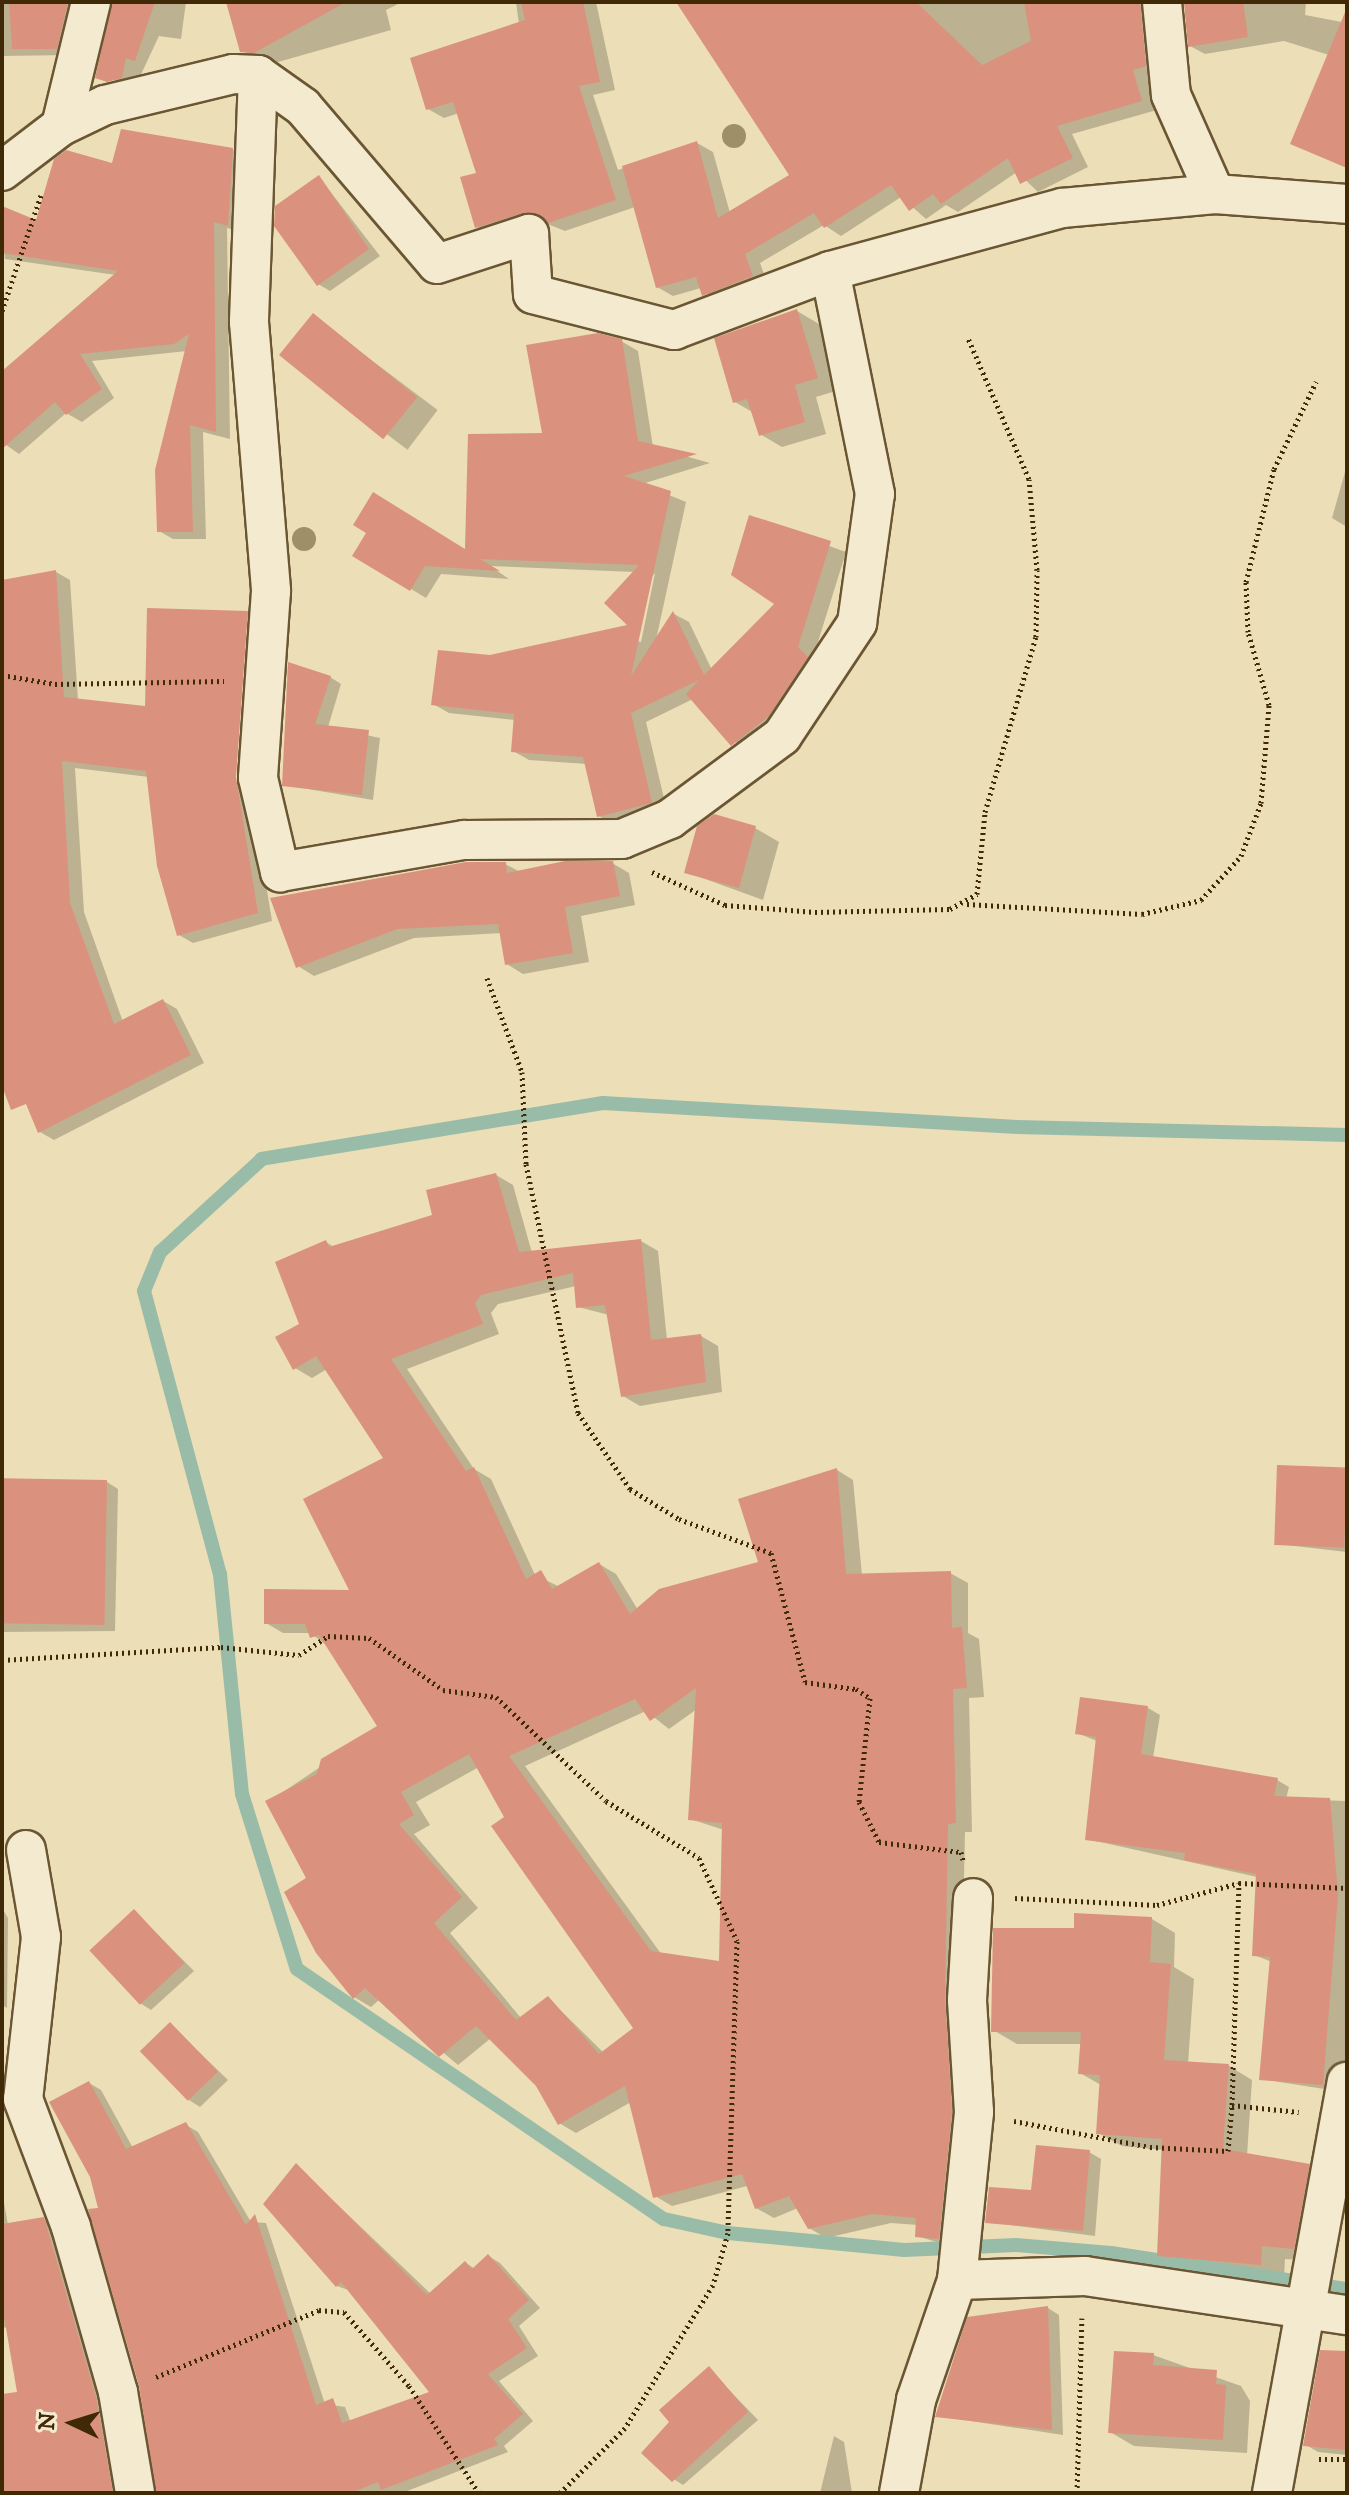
<!DOCTYPE html>
<html>
<head>
<meta charset="utf-8">
<style>
	body { margin:0 }
	#map { position:relative; width:1349px; height:2495px; overflow:hidden; background:#ecdeb6; font-family:"IM FELL DW Pica",serif }
	div>[style] { position:absolute }
	.shadow>* { inset:0; background:#0003; transform-origin:0 0 }
	.stream>* { height:14px; margin:-7px; padding:0 7px; transform-origin:7px; border-radius:7px; background:#99bca9 }
	.building>* { inset:0; background:#da927e; transform-origin:0 0 }
	.path>* { height:5px; margin-top:-2.5px; transform-origin:0; background:repeating-linear-gradient(90deg,#402907 0 2px,transparent 0 6px) }
	.roads { filter:drop-shadow(2px 0 #6b5633) drop-shadow(-2px 0 #6b5633) drop-shadow(0 2px #6b5633) drop-shadow(0 -2px #6b5633) }
	.minor>* { height:38px; margin:-19px; padding:0 19px; transform-origin:19px; border-radius:19px; background:#f3ead0 }
	.trees>* { width:24px; height:24px; margin:-12px; border-radius:50%; background:#9e8f68 }
	span { translate:-50% -50%; white-space:nowrap; text-align:center; line-height:1.15; -webkit-text-stroke:7px #f3ead0; paint-order:stroke }
	.frame { position:absolute; inset:0; border:4px solid #402907; pointer-events:none }
	.north { position:absolute; left:32px; top:2383px; width:80px; height:80px; -webkit-text-stroke:6px #f3ead0; paint-order:stroke; rotate:274deg; font-size:22px; font-weight:700; line-height:32px; text-align:center; color:#402907 }
	.north::after { content:''; display:block; margin:auto; width:28px; height:36px; background:#402907; clip-path:polygon(50% 0,100% 100%,50% 72%,0 100%) }
</style>
</head>
<body>
<div id="map">
	<div class="shadow">
		<div style="clip-path:polygon(2px 2px,84px 2px,70px 55px,2px 56px)"></div>
		<div style="clip-path:polygon(113px 2px,186px 2px,181px 39px,159px 36px,136px 85px,98px 77px)"></div>
		<div style="clip-path:polygon(228px 2px,402px 2px,386px 10px,391px 30px,278px 62px,241px 51px)"></div>
		<div style="clip-path:polygon(516px 2px,596px 2px,615px 90px,593px 95px,618px 170px,697px 143px,713px 152px,730px 213px,792px 176px,678px 2px,1160px 2px,1161px 75px,1148px 79px,1157px 110px,1072px 134px,1088px 167px,1038px 192px,1017px 172px,958px 212px,946px 205px,926px 219px,901px 197px,841px 236px,824px 225px,760px 263px,768px 285px,719px 304px,701px 288px,673px 296px,657px 287px,635px 207px,565px 231px,540px 221px,493px 236px,477px 227px,479px 174px,459px 113px,444px 118px,428px 109px,412px 60px,535px 147px)"></div>
		<div style="clip-path:polygon(1238px 2px,1306px 2px,1305px 15px,1347px 23px,1347px 168px,1293px 144px,1329px 55px,1284px 41px,1205px 54px,1190px 46px)"></div>
		<div style="clip-path:polygon(233px 150px,247px 158px,242px 232px,227px 228px,230px 439px,203px 432px,206px 539px,173px 539px,159px 531px,187px 351px,92px 361px,114px 398px,82px 422px,66px 413px,19px 454px,2px 442px,2px 374px,116px 275px,5px 259px,2px 228px,38px 222px,114px 166px)"></div>
		<div style="clip-path:polygon(319px 177px,380px 256px,330px 291px,318px 284px)"></div>
		<div style="clip-path:polygon(797px 311px,819px 324px,839px 390px,816px 397px,826px 434px,782px 447px,760px 434px,754px 413px,735px 402px)"></div>
		<div style="left:313px;top:316px;width:156px;height:50px;rotate:37deg"></div>
		<div style="clip-path:polygon(evenodd,621px 341px,638px 351px,653px 447px,710px 463px,642px 484px,686px 502px,656px 640px,674px 614px,689px 622px,712px 670px,778px 604px,751px 518px,846px 552px,813px 658px,748px 754px,693px 699px,646px 722px,667px 811px,614px 825px,599px 816px,587px 764px,529px 760px,513px 751px,515px 720px,449px 713px,433px 704px,491px 657px,631px 626px,635px 572px,490px 566px,509px 579px,441px 574px,426px 598px,355px 555px,467px 552px,544px 435px,621px 341px,655px 573px,641px 642px,637px 641px,650px 579px,655px 573px)"></div>
		<div style="clip-path:polygon(1347px 465px,1347px 527px,1332px 518px)"></div>
		<div style="clip-path:polygon(evenodd,56px 572px,70px 580px,78px 700px,147px 708px,247px 613px,261px 622px,250px 786px,272px 921px,193px 943px,179px 935px,149px 777px,75px 768px,84px 912px,123px 1022px,163px 1001px,177px 1009px,204px 1063px,54px 1140px,40px 1132px,2px 1041px,2px 582px,56px 572px,245px 618px,249px 618px,237px 787px,233px 787px,245px 618px)"></div>
		<div style="clip-path:polygon(330px 677px,341px 684px,328px 727px,380px 738px,373px 800px,284px 785px)"></div>
		<div style="clip-path:polygon(755px 828px,779px 842px,763px 900px,686px 872px)"></div>
		<div style="clip-path:polygon(612px 863px,629px 873px,635px 905px,581px 916px,589px 962px,523px 974px,507px 964px,502px 933px,414px 938px,314px 976px,298px 966px,505px 864px,522px 873px)"></div>
		<div style="clip-path:polygon(evenodd,496px 1175px,513px 1185px,532px 1253px,641px 1241px,658px 1251px,667px 1340px,701px 1336px,718px 1346px,722px 1392px,640px 1406px,623px 1396px,609px 1315px,578px 1307px,576px 1286px,498px 1304px,491px 1313px,499px 1334px,407px 1369px,474px 1469px,491px 1479px,535px 1575px,560px 1587px,599px 1564px,616px 1574px,638px 1610px,760px 1563px,837px 1470px,853px 1480px,862px 1575px,950px 1573px,968px 1583px,968px 1633px,979px 1639px,984px 1697px,969px 1698px,972px 1832px,965px 1832px,956px 2248px,917px 2236px,918px 2225px,891px 2223px,826px 2238px,809px 2228px,798px 2208px,774px 2218px,756px 2208px,747px 2186px,672px 2206px,655px 2196px,631px 2102px,576px 2133px,559px 2123px,537px 2085px,491px 2038px,458px 2065px,380px 1999px,371px 2007px,354px 1997px,309px 1879px,268px 1802px,380px 1727px,329px 1647px,310px 1633px,283px 1633px,266px 1623px,352px 1592px,386px 1459px,327px 1369px,312px 1378px,295px 1368px,326px 1242px,334px 1247px,434px 1216px,496px 1175px,697px 1709px,690px 1819px,724px 1830px,721px 1964px,662px 1955px,525px 1766px,646px 1711px,669px 1729px,697px 1709px,496px 1175px,479px 1767px,636px 2028px,604px 2053px,548px 1998px,521px 2018px,450px 1933px,478px 1908px,414px 1834px,430px 1825px,416px 1802px,479px 1767px)"></div>
		<div style="clip-path:polygon(1347px 1469px,1347px 1552px,1277px 1544px)"></div>
		<div style="clip-path:polygon(107px 1482px,118px 1489px,115px 1631px,2px 1632px,2px 1483px)"></div>
		<div style="clip-path:polygon(1148px 1708px,1160px 1715px,1153px 1758px,1277px 1780px,1289px 1787px,1286px 1799px,1347px 1801px,1347px 2074px,1337px 2091px,1261px 2079px,1272px 1962px,1254px 1955px,1257px 1877px,1087px 1839px,1097px 1741px,1077px 1733px)"></div>
		<div style="clip-path:polygon(2px 1908px,8px 1918px,7px 2008px,2px 2005px)"></div>
		<div style="clip-path:polygon(134px 1911px,194px 1971px,151px 2010px,140px 2003px)"></div>
		<div style="clip-path:polygon(1152px 1919px,1175px 1933px,1174px 1967px,1194px 1979px,1188px 2064px,1229px 2066px,1252px 2080px,1247px 2156px,1309px 2166px,1333px 2180px,1318px 2261px,1285px 2259px,1284px 2278px,1183px 2269px,1159px 2255px,1164px 2150px,1122px 2146px,1098px 2133px,1101px 2085px,1080px 2073px,1082px 2044px,1017px 2044px,993px 2030px,1076px 1930px)"></div>
		<div style="clip-path:polygon(170px 2024px,228px 2080px,200px 2107px,189px 2100px)"></div>
		<div style="clip-path:polygon(89px 2083px,101px 2090px,133px 2148px,186px 2125px,198px 2132px,251px 2222px,266px 2223px,325px 2404px,345px 2407px,351px 2423px,432px 2393px,351px 2291px,337px 2286px,297px 2166px,431px 2294px,466px 2263px,475px 2269px,488px 2256px,500px 2263px,540px 2308px,519px 2326px,538px 2356px,499px 2381px,533px 2421px,504px 2446px,508px 2452px,402px 2493px,157px 2493px,142px 2388px,100px 2209px)"></div>
		<div style="clip-path:polygon(1089px 2152px,1101px 2159px,1095px 2236px,987px 2222px)"></div>
		<div style="clip-path:polygon(2px 2191px,8px 2225px,43px 2219px,55px 2226px,126px 2493px,2px 2493px,2px 2396px,19px 2394px,8px 2327px,2px 2328px)"></div>
		<div style="clip-path:polygon(1048px 2308px,1059px 2315px,1063px 2435px,938px 2416px)"></div>
		<div style="clip-path:polygon(1347px 2353px,1347px 2455px,1318px 2452px,1306px 2445px)"></div>
		<div style="clip-path:polygon(1153px 2355px,1241px 2386px,1250px 2401px,1247px 2453px,1134px 2446px,1110px 2432px)"></div>
		<div style="clip-path:polygon(709px 2369px,758px 2420px,683px 2485px,672px 2478px,672px 2422px)"></div>
		<div style="clip-path:polygon(834px 2436px,844px 2442px,852px 2493px,820px 2493px)"></div>
	</div>
	<div class="stream">
		<div style="left:1347px;top:1135px;width:330px;rotate:-178.6deg"></div>
		<div style="left:1017px;top:1127px;width:415px;rotate:-176.7deg"></div>
		<div style="left:603px;top:1103px;width:346px;rotate:170.7deg"></div>
		<div style="left:262px;top:1159px;width:138px;rotate:137.6deg"></div>
		<div style="left:160px;top:1252px;width:42px;rotate:112.3deg"></div>
		<div style="left:144px;top:1291px;width:293px;rotate:75deg"></div>
		<div style="left:220px;top:1574px;width:221px;rotate:84.3deg"></div>
		<div style="left:242px;top:1794px;width:183px;rotate:72.6deg"></div>
		<div style="left:297px;top:1969px;width:444px;rotate:34.3deg"></div>
		<div style="left:664px;top:2219px;width:66px;rotate:12.3deg"></div>
		<div style="left:728px;top:2233px;width:177px;rotate:5.5deg"></div>
		<div style="left:904px;top:2250px;width:112px;rotate:-2.6deg"></div>
		<div style="left:1016px;top:2245px;width:95px;rotate:4.8deg"></div>
		<div style="left:1111px;top:2253px;width:239px;rotate:8.7deg"></div>
	</div>
	<div class="building">
		<div style="clip-path:polygon(9px 2px,68px 2px,57px 49px,12px 49px)"></div>
		<div style="clip-path:polygon(112px 2px,155px 2px,135px 61px,126px 58px,122px 78px,107px 82px,95px 78px)"></div>
		<div style="clip-path:polygon(226px 2px,346px 2px,254px 53px,240px 52px)"></div>
		<div style="clip-path:polygon(521px 2px,583px 2px,600px 82px,579px 86px,616px 200px,548px 223px,523px 213px,475px 228px,460px 177px,476px 173px,453px 102px,426px 110px,410px 58px,525px 20px)"></div>
		<div style="clip-path:polygon(676px 2px,916px 2px,982px 65px,1031px 41px,1024px 2px,1140px 2px,1146px 66px,1133px 70px,1142px 101px,1057px 126px,1073px 158px,1020px 184px,1008px 158px,941px 204px,933px 194px,909px 211px,891px 185px,824px 228px,814px 213px,745px 254px,753px 276px,702px 296px,696px 277px,656px 288px,622px 166px,697px 141px,718px 218px,789px 175px)"></div>
		<div style="clip-path:polygon(1184px 2px,1243px 2px,1248px 37px,1188px 47px)"></div>
		<div style="clip-path:polygon(1346px 10px,1347px 10px,1347px 168px,1290px 144px)"></div>
		<div style="clip-path:polygon(121px 129px,233px 148px,228px 226px,214px 222px,216px 432px,190px 425px,193px 532px,157px 532px,155px 470px,189px 334px,174px 344px,80px 354px,102px 389px,66px 415px,55px 402px,2px 449px,2px 371px,118px 271px,2px 253px,2px 206px,36px 220px,54px 159px,66px 150px,112px 163px)"></div>
		<div style="clip-path:polygon(319px 175px,369px 249px,317px 286px,274px 226px,275px 206px)"></div>
		<div style="clip-path:polygon(797px 309px,818px 378px,795px 385px,805px 422px,759px 436px,747px 399px,733px 403px,714px 338px)"></div>
		<div style="left:313px;top:313px;width:134px;height:54px;rotate:39deg"></div>
		<div style="clip-path:polygon(598px 333px,622px 339px,638px 441px,697px 454px,624px 476px,671px 491px,631px 676px,673px 611px,704px 675px,774px 604px,731px 575px,749px 515px,831px 541px,798px 647px,808px 657px,769px 716px,731px 746px,686px 694px,699px 680px,631px 713px,652px 803px,597px 817px,583px 757px,511px 752px,514px 714px,431px 705px,438px 650px,490px 655px,627px 625px,604px 603px,639px 565px,480px 559px,500px 571px,425px 566px,410px 591px,352px 556px,366px 533px,353px 525px,373px 492px,465px 549px,468px 434px,542px 433px,526px 345px)"></div>
		<div style="clip-path:polygon(56px 570px,64px 697px,145px 706px,147px 608px,248px 611px,236px 777px,258px 913px,177px 936px,157px 866px,146px 771px,62px 761px,70px 903px,114px 1024px,163px 999px,191px 1055px,38px 1133px,26px 1104px,11px 1110px,2px 1086px,2px 580px)"></div>
		<div style="clip-path:polygon(288px 662px,331px 676px,315px 724px,369px 730px,362px 795px,282px 786px)"></div>
		<div style="clip-path:polygon(714px 814px,756px 826px,739px 888px,684px 873px,697px 826px)"></div>
		<div style="clip-path:polygon(565px 861px,613px 861px,620px 896px,565px 907px,573px 953px,505px 965px,498px 924px,397px 929px,296px 968px,270px 898px,466px 862px,506px 862px,507px 873px)"></div>
		<div style="clip-path:polygon(evenodd,496px 1173px,519px 1252px,641px 1239px,651px 1340px,701px 1334px,706px 1382px,621px 1397px,605px 1305px,576px 1308px,573px 1273px,481px 1295px,475px 1303px,483px 1324px,391px 1359px,466px 1471px,474px 1467px,526px 1579px,541px 1570px,552px 1589px,599px 1562px,630px 1614px,659px 1589px,758px 1562px,738px 1499px,837px 1468px,846px 1574px,951px 1571px,952px 1628px,962px 1627px,967px 1688px,953px 1689px,956px 1823px,948px 1824px,945px 1999px,952px 2112px,939px 2239px,915px 2237px,916px 2218px,872px 2214px,808px 2229px,789px 2196px,755px 2209px,742px 2174px,653px 2198px,625px 2086px,558px 2125px,536px 2086px,476px 2026px,439px 2057px,365px 1988px,353px 1999px,316px 1953px,284px 1892px,306px 1878px,265px 1801px,317px 1774px,321px 1759px,377px 1726px,319px 1635px,310px 1638px,305px 1624px,264px 1624px,264px 1589px,349px 1590px,303px 1499px,383px 1458px,316px 1356px,293px 1370px,275px 1337px,299px 1324px,275px 1262px,326px 1240px,329px 1247px,432px 1215px,426px 1190px,496px 1173px,696px 1688px,688px 1820px,722px 1823px,719px 1961px,651px 1951px,509px 1756px,635px 1699px,650px 1721px,696px 1688px,496px 1173px,469px 1754px,504px 1817px,491px 1826px,633px 2028px,599px 2054px,548px 1996px,516px 2020px,434px 1923px,462px 1897px,399px 1824px,414px 1815px,401px 1792px,469px 1754px)"></div>
		<div style="left:1277px;top:1465px;width:70px;height:80px;rotate:2deg"></div>
		<div style="left:107px;top:1480px;width:145px;height:105px;rotate:91deg"></div>
		<div style="clip-path:polygon(1080px 1697px,1148px 1706px,1141px 1754px,1278px 1778px,1274px 1796px,1330px 1798px,1338px 1895px,1323px 2085px,1259px 2080px,1270px 1957px,1252px 1956px,1256px 1874px,1184px 1860px,1185px 1853px,1085px 1840px,1096px 1737px,1075px 1734px)"></div>
		<div style="left:134px;top:1909px;width:74px;height:61px;rotate:47deg"></div>
		<div style="clip-path:polygon(1074px 1913px,1152px 1917px,1150px 1962px,1171px 1964px,1164px 2060px,1229px 2064px,1223px 2149px,1310px 2164px,1294px 2249px,1262px 2246px,1261px 2265px,1157px 2256px,1162px 2139px,1096px 2134px,1100px 2075px,1078px 2074px,1081px 2032px,991px 2032px,993px 1928px,1074px 1928px)"></div>
		<div style="left:170px;top:2022px;width:69px;height:42px;rotate:46deg"></div>
		<div style="clip-path:polygon(89px 2081px,126px 2149px,186px 2122px,246px 2225px,255px 2214px,316px 2405px,333px 2398px,342px 2423px,429px 2392px,341px 2282px,336px 2287px,263px 2204px,296px 2163px,427px 2295px,465px 2261px,472px 2269px,488px 2254px,529px 2300px,508px 2319px,527px 2348px,488px 2374px,523px 2414px,494px 2439px,498px 2445px,381px 2490px,378px 2482px,350px 2493px,156px 2493px,139px 2386px,88px 2209px,98px 2208px,90px 2177px,49px 2102px)"></div>
		<div style="clip-path:polygon(1036px 2145px,1090px 2150px,1083px 2231px,985px 2223px,989px 2187px,1031px 2190px)"></div>
		<div style="clip-path:polygon(44px 2217px,96px 2397px,113px 2493px,2px 2493px,2px 2394px,17px 2392px,2px 2305px,2px 2224px)"></div>
		<div style="clip-path:polygon(1048px 2306px,1052px 2430px,935px 2417px,967px 2317px)"></div>
		<div style="clip-path:polygon(1320px 2350px,1347px 2351px,1347px 2450px,1303px 2446px)"></div>
		<div style="clip-path:polygon(1114px 2351px,1154px 2353px,1153px 2365px,1217px 2370px,1216px 2384px,1226px 2385px,1223px 2440px,1108px 2433px)"></div>
		<div style="clip-path:polygon(709px 2366px,748px 2412px,672px 2482px,641px 2453px,669px 2422px,659px 2410px)"></div>
	</div>
	<div class="path">
		<div style="left:2px;top:311px;width:122px;rotate:-71.4deg"></div>
		<div style="left:2px;top:675px;width:54px;rotate:9.6deg"></div>
		<div style="left:55px;top:684px;width:169px;rotate:-1deg"></div>
		<div style="left:652px;top:872px;width:80px;rotate:24.3deg"></div>
		<div style="left:725px;top:905px;width:90px;rotate:4.4deg"></div>
		<div style="left:815px;top:912px;width:135px;rotate:-1.3deg"></div>
		<div style="left:950px;top:909px;width:31px;rotate:-29deg"></div>
		<div style="left:977px;top:894px;width:82px;rotate:-84.4deg"></div>
		<div style="left:985px;top:812px;width:182px;rotate:-73.8deg"></div>
		<div style="left:1036px;top:637px;width:67px;rotate:-89.1deg"></div>
		<div style="left:1037px;top:570px;width:91px;rotate:-95deg"></div>
		<div style="left:1029px;top:479px;width:154px;rotate:-113.4deg"></div>
		<div style="left:967px;top:904px;width:175px;rotate:3.3deg"></div>
		<div style="left:1142px;top:914px;width:61px;rotate:-13.3deg"></div>
		<div style="left:1201px;top:900px;width:59px;rotate:-47.7deg"></div>
		<div style="left:1241px;top:856px;width:57px;rotate:-69.3deg"></div>
		<div style="left:1261px;top:803px;width:98px;rotate:-85.3deg"></div>
		<div style="left:1269px;top:705px;width:76px;rotate:-106deg"></div>
		<div style="left:1248px;top:632px;width:50px;rotate:-92.3deg"></div>
		<div style="left:1246px;top:582px;width:116px;rotate:-76.1deg"></div>
		<div style="left:1274px;top:469px;width:97px;rotate:-64.2deg"></div>
		<div style="left:487px;top:978px;width:100px;rotate:69.6deg"></div>
		<div style="left:522px;top:1072px;width:92px;rotate:87.5deg"></div>
		<div style="left:526px;top:1164px;width:254px;rotate:78.2deg"></div>
		<div style="left:578px;top:1413px;width:92px;rotate:55.6deg"></div>
		<div style="left:630px;top:1489px;width:57px;rotate:31.5deg"></div>
		<div style="left:679px;top:1519px;width:98px;rotate:20.3deg"></div>
		<div style="left:771px;top:1553px;width:133px;rotate:75.2deg"></div>
		<div style="left:805px;top:1682px;width:51px;rotate:7.8deg"></div>
		<div style="left:856px;top:1689px;width:17px;rotate:33deg"></div>
		<div style="left:870px;top:1698px;width:105px;rotate:96deg"></div>
		<div style="left:859px;top:1802px;width:45px;rotate:63.4deg"></div>
		<div style="left:879px;top:1842px;width:83px;rotate:7deg"></div>
		<div style="left:961px;top:1852px;width:8px;rotate:76deg"></div>
		<div style="left:2px;top:1660px;width:219px;rotate:-3.4deg"></div>
		<div style="left:221px;top:1647px;width:78px;rotate:5.9deg"></div>
		<div style="left:299px;top:1655px;width:35px;rotate:-33deg"></div>
		<div style="left:328px;top:1636px;width:41px;rotate:2.8deg"></div>
		<div style="left:369px;top:1638px;width:90px;rotate:35.1deg"></div>
		<div style="left:443px;top:1690px;width:53px;rotate:7.5deg"></div>
		<div style="left:496px;top:1697px;width:151px;rotate:43.4deg"></div>
		<div style="left:606px;top:1801px;width:109px;rotate:31.5deg"></div>
		<div style="left:699px;top:1858px;width:91px;rotate:65.4deg"></div>
		<div style="left:737px;top:1941px;width:292px;rotate:91.8deg"></div>
		<div style="left:728px;top:2233px;width:54px;rotate:106.1deg"></div>
		<div style="left:713px;top:2285px;width:168px;rotate:121.6deg"></div>
		<div style="left:625px;top:2428px;width:92px;rotate:135deg"></div>
		<div style="left:1015px;top:1898px;width:142px;rotate:2.8deg"></div>
		<div style="left:1157px;top:1905px;width:85px;rotate:-15deg"></div>
		<div style="left:1239px;top:1883px;width:108px;rotate:2.7deg"></div>
		<div style="left:1232px;top:2105px;width:222px;rotate:-88.2deg"></div>
		<div style="left:1014px;top:2121px;width:138px;rotate:10.8deg"></div>
		<div style="left:1150px;top:2147px;width:78px;rotate:2.9deg"></div>
		<div style="left:1228px;top:2151px;width:46px;rotate:-85deg"></div>
		<div style="left:1232px;top:2105px;width:67px;rotate:6deg"></div>
		<div style="left:156px;top:2377px;width:176px;rotate:-22.3deg"></div>
		<div style="left:319px;top:2310px;width:25px;rotate:5deg"></div>
		<div style="left:344px;top:2312px;width:98px;rotate:48.7deg"></div>
		<div style="left:409px;top:2386px;width:128px;rotate:56.8deg"></div>
		<div style="left:1319px;top:2459px;width:28px"></div>
		<div style="left:1077px;top:2493px;width:175px;rotate:-88.4deg"></div>
	</div>
	<div class="roads">
		<div class="minor">
			<div style="left:1162px;top:2px;width:93px;rotate:84.5deg"></div>
			<div style="left:1171px;top:95px;width:108px;rotate:66deg"></div>
			<div style="left:258px;top:75px;width:247px;rotate:92.1deg"></div>
			<div style="left:249px;top:322px;width:270px;rotate:85.3deg"></div>
			<div style="left:271px;top:591px;width:187px;rotate:94deg"></div>
			<div style="left:258px;top:778px;width:97px;rotate:76.8deg"></div>
			<div style="left:280px;top:872px;width:187px;rotate:-9.9deg"></div>
			<div style="left:464px;top:840px;width:158px;rotate:-0.4deg"></div>
			<div style="left:622px;top:839px;width:52px;rotate:-22.6deg"></div>
			<div style="left:670px;top:819px;width:139px;rotate:-36.5deg"></div>
			<div style="left:782px;top:736px;width:136px;rotate:-56.4deg"></div>
			<div style="left:857px;top:623px;width:130px;rotate:-82.1deg"></div>
			<div style="left:875px;top:494px;width:227px;rotate:-101.4deg"></div>
			<div style="left:61px;top:126px;width:128px;rotate:-76.4deg"></div>
			<div style="left:2px;top:171px;width:74px;rotate:-37.3deg"></div>
			<div style="left:61px;top:126px;width:49px;rotate:-25.5deg"></div>
			<div style="left:105px;top:105px;width:132px;rotate:-13.6deg"></div>
			<div style="left:233px;top:74px;width:25px;rotate:2deg"></div>
			<div style="left:258px;top:75px;width:55px;rotate:35.4deg"></div>
			<div style="left:303px;top:107px;width:206px;rotate:49.5deg"></div>
			<div style="left:437px;top:264px;width:97px;rotate:-18.1deg"></div>
			<div style="left:529px;top:234px;width:60px;rotate:86.2deg"></div>
			<div style="left:533px;top:294px;width:146px;rotate:14.3deg"></div>
			<div style="left:674px;top:330px;width:167px;rotate:-20.7deg"></div>
			<div style="left:830px;top:271px;width:240px;rotate:-15.2deg"></div>
			<div style="left:1062px;top:208px;width:154px;rotate:-5.2deg"></div>
			<div style="left:1215px;top:194px;width:132px;rotate:4.3deg"></div>
			<div style="left:26px;top:1850px;width:88px;rotate:80.2deg"></div>
			<div style="left:41px;top:1937px;width:163px;rotate:96.3deg"></div>
			<div style="left:23px;top:2099px;width:137px;rotate:69.4deg"></div>
			<div style="left:71px;top:2227px;width:172px;rotate:74.1deg"></div>
			<div style="left:118px;top:2392px;width:102px;rotate:80.4deg"></div>
			<div style="left:957px;top:2280px;width:169px;rotate:-84.2deg"></div>
			<div style="left:974px;top:2112px;width:112px;rotate:-93.6deg"></div>
			<div style="left:967px;top:2000px;width:102px;rotate:-86.6deg"></div>
			<div style="left:899px;top:2493px;width:95px;rotate:-79.6deg"></div>
			<div style="left:916px;top:2400px;width:127px;rotate:-71.1deg"></div>
			<div style="left:957px;top:2280px;width:128px;rotate:-1.8deg"></div>
			<div style="left:1085px;top:2276px;width:265px;rotate:8.5deg"></div>
			<div style="left:1272px;top:2493px;width:418px;rotate:-79.7deg"></div>
		</div>
	</div>
	<div class="trees">
		<div style="left:734px;top:136px"></div>
		<div style="left:304px;top:539px"></div>
	</div>
	<div class="frame"></div>
	<div class="north">N</div>
</div>
</body>
</html>
